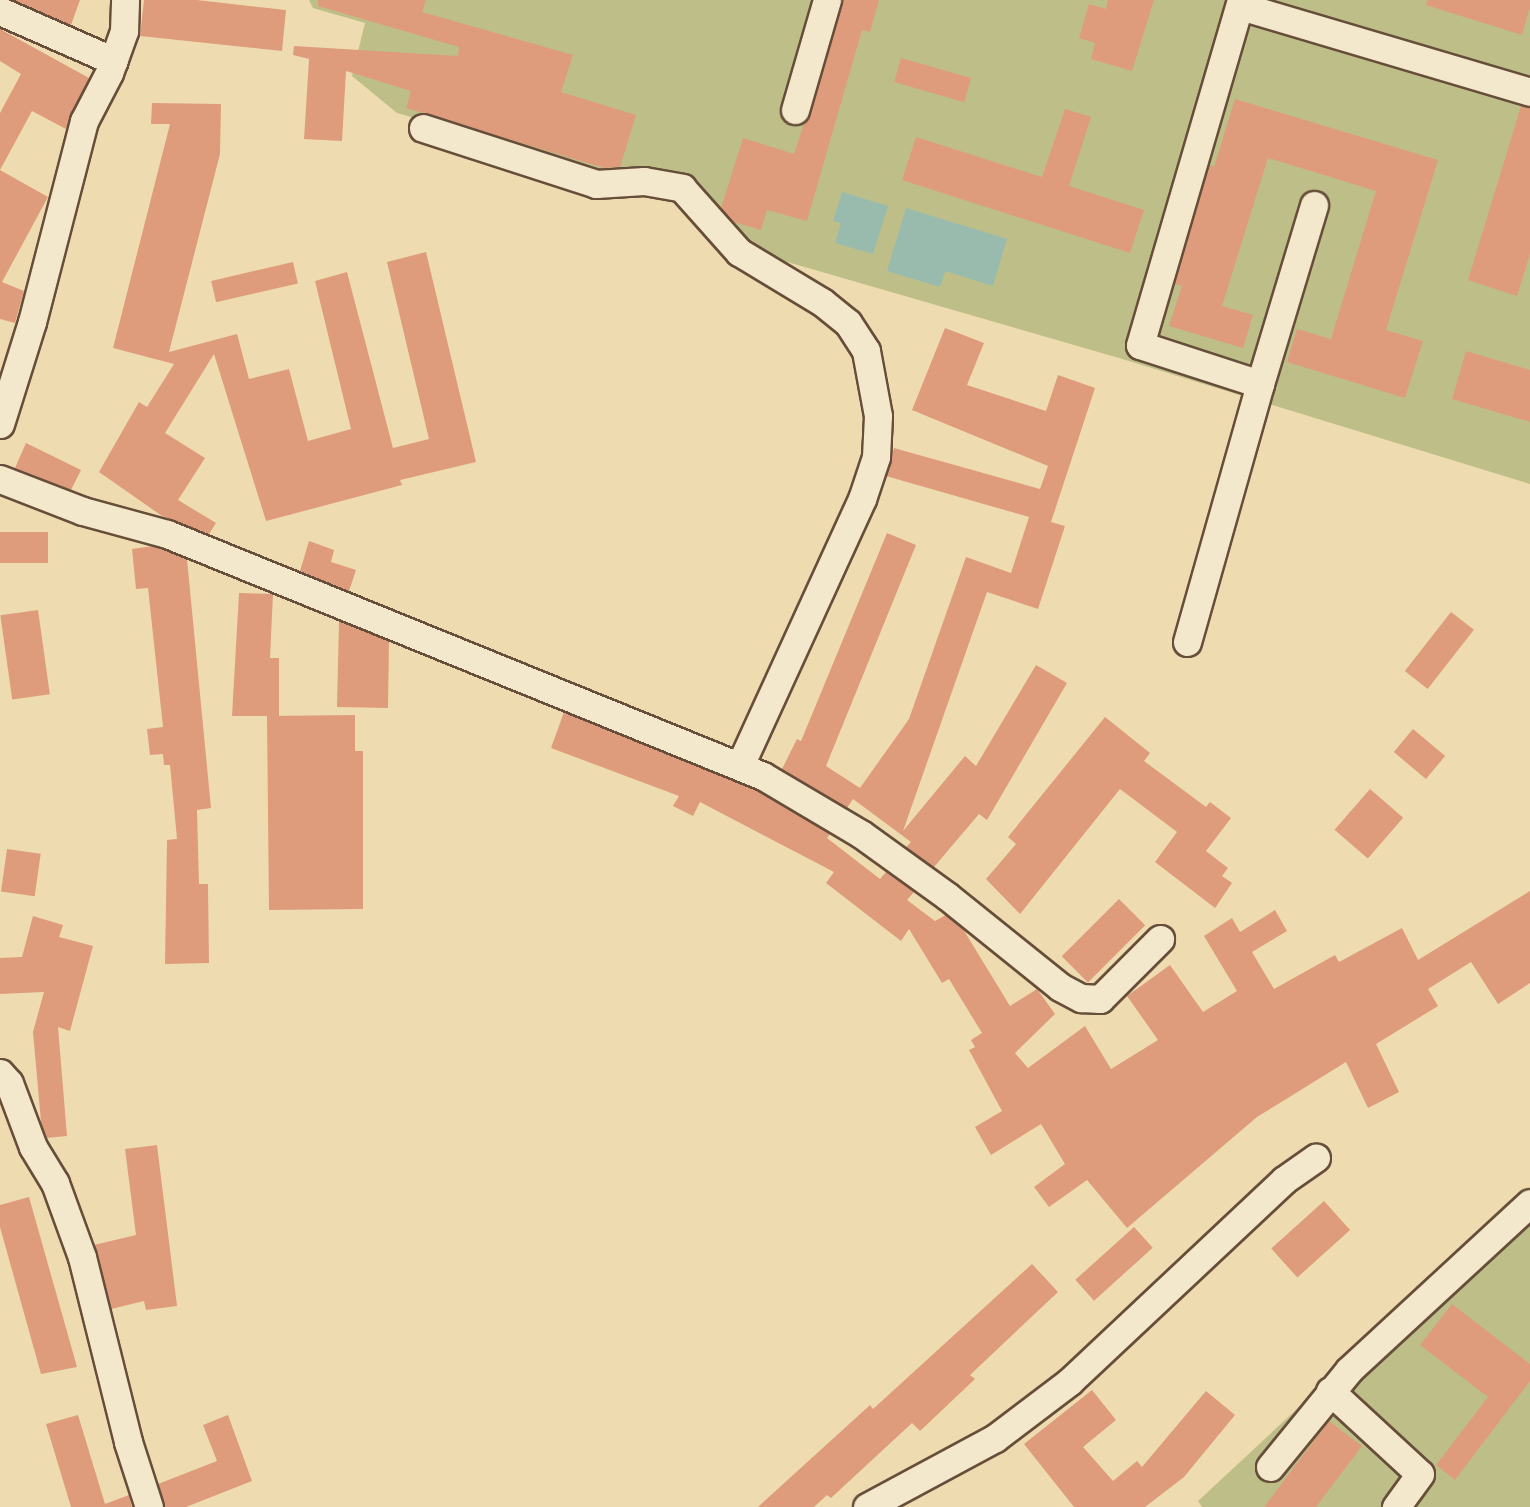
<!DOCTYPE html>
<html>
<head>
<meta charset="utf-8">
<style>
	body { margin:0 }
	#map { position:relative; width:1530px; height:1507px; overflow:hidden; background:#eedcb0; font-family:"IM FELL Double Pica",serif }
	div>[style] { position:absolute }
	.green>* { inset:0; background:#bebf88 }
	.water>* { inset:0; background:#99bbad }
	.building>* { inset:0; background:#de9c7c; transform-origin:0 0 }
	.roads { filter:drop-shadow(2px 0 #674e3a) drop-shadow(-2px 0 #674e3a) drop-shadow(0 2px #674e3a) drop-shadow(0 -2px #674e3a) }
	.minor>* { height:27px; margin:-13.5px; padding:0 13.5px; transform-origin:13.5px; border-radius:13.5px; background:#f4e8cc }
	span { translate:-50% -50%; white-space:nowrap; text-align:center; line-height:1.15; -webkit-text-stroke:5px #f4e8cc; paint-order:stroke }
</style>
</head>
<body>
<div id="map">
	<div class="green">
		<div style="clip-path:polygon(309px 0,1530px 0,1530px 484px,1119px 358px,770px 257px,713px 217px,620px 176px,397px 113px,352px 76px,365px 23px,313px 8px)"></div>
		<div style="clip-path:polygon(1530px 1192px,1530px 1507px,1202px 1507px,1198px 1501px)"></div>
	</div>
	<div class="water">
		<div style="clip-path:polygon(842px 192px,888px 206px,873px 254px,835px 243px,841px 223px,833px 221px)"></div>
		<div style="clip-path:polygon(906px 208px,1007px 239px,993px 286px,945px 271px,940px 287px,887px 271px)"></div>
	</div>
	<div class="building">
		<div style="clip-path:polygon(14px 0,80px 0,71px 25px)"></div>
		<div style="clip-path:polygon(144px 0,197px 0,286px 10px,282px 51px,140px 36px)"></div>
		<div style="clip-path:polygon(318px 0,426px 0,422px 12px,573px 55px,561px 92px,636px 115px,620px 167px,604px 168px,406px 108px,411px 91px,346px 71px,342px 141px,304px 139px,309px 59px,293px 55px,294px 46px,458px 56px,459px 47px,318px 6px)"></div>
		<div style="clip-path:polygon(842px 0,879px 0,870px 32px,862px 30px,807px 221px,767px 210px,761px 230px,733px 222px,721px 208px,743px 138px,794px 154px,804px 123px,810px 114px)"></div>
		<div style="clip-path:polygon(1108px 0,1154px 0,1132px 71px,1091px 59px,1095px 43px,1079px 38px,1089px 4px,1106px 9px)"></div>
		<div style="clip-path:polygon(1427px 0,1530px 0,1530px 7px,1522px 35px,1426px 5px)"></div>
		<div style="clip-path:polygon(0 29px,89px 78px,66px 129px,32px 111px,0 170px,48px 197px,2px 282px,24px 291px,15px 323px,0 319px,0 113px,21px 74px,0 61px)"></div>
		<div style="left:901px;top:58px;width:73px;height:25px;rotate:16deg"></div>
		<div style="clip-path:polygon(1235px 99px,1438px 160px,1386px 330px,1423px 341px,1405px 398px,1287px 362px,1297px 329px,1331px 339px,1376px 191px,1268px 158px,1222px 306px,1253px 315px,1243px 348px,1169px 326px,1182px 286px,1174px 284px,1209px 165px,1214px 167px)"></div>
		<div style="clip-path:polygon(152px 103px,221px 104px,220px 154px,169px 352px,237px 334px,249px 379px,289px 369px,308px 441px,351px 429px,315px 281px,347px 272px,393px 448px,429px 439px,387px 262px,426px 252px,476px 462px,400px 480px,402px 485px,266px 521px,214px 354px,165px 433px,205px 458px,178px 500px,216px 523px,209px 534px,162px 516px,99px 472px,139px 402px,147px 407px,174px 364px,113px 348px,170px 124px,151px 124px)"></div>
		<div style="clip-path:polygon(1521px 106px,1530px 107px,1530px 254px,1517px 296px,1468px 280px)"></div>
		<div style="clip-path:polygon(1065px 109px,1091px 117px,1069px 186px,1144px 210px,1130px 253px,902px 180px,916px 137px,1042px 177px)"></div>
		<div style="left:293px;top:262px;width:22px;height:84px;rotate:77deg"></div>
		<div style="clip-path:polygon(945px 328px,984px 343px,967px 385px,1046px 411px,1058px 375px,1095px 388px,1051px 522px,1065px 526px,1038px 609px,987px 592px,903px 831px,965px 756px,976px 766px,1036px 665px,1067px 683px,987px 820px,979px 814px,934px 867px,906px 847px,911px 842px,853px 799px,847px 808px,782px 769px,797px 739px,801px 741px,887px 533px,916px 545px,826px 766px,860px 788px,855px 795px,909px 719px,966px 557px,1011px 573px,1029px 517px,886px 476px,894px 448px,1040px 489px,1048px 466px,912px 410px)"></div>
		<div style="clip-path:polygon(1466px 351px,1530px 370px,1530px 422px,1452px 399px)"></div>
		<div style="clip-path:polygon(26px 443px,81px 470px,71px 490px,15px 468px)"></div>
		<div style="left:0;top:532px;width:48px;height:31px"></div>
		<div style="clip-path:polygon(309px 541px,334px 550px,331px 562px,356px 570px,349px 591px,300px 571px)"></div>
		<div style="clip-path:polygon(153px 546px,187px 559px,211px 808px,197px 810px,199px 884px,208px 884px,209px 963px,165px 964px,167px 840px,177px 839px,170px 765px,164px 765px,163px 754px,150px 755px,147px 729px,163px 727px,148px 588px,136px 589px,132px 549px)"></div>
		<div style="clip-path:polygon(239px 593px,273px 594px,270px 658px,279px 658px,279px 716px,232px 716px)"></div>
		<div style="left:38px;top:610px;width:85px;height:38px;rotate:82deg"></div>
		<div style="left:1451px;top:612px;width:29px;height:75px;rotate:38deg"></div>
		<div style="clip-path:polygon(339px 621px,389px 641px,388px 708px,337px 707px)"></div>
		<div style="clip-path:polygon(564px 712px,756px 790px,830px 834px,827px 838px,880px 879px,886px 872px,914px 892px,907px 900px,935px 921px,946px 915px,963px 929px,1010px 1006px,1037px 989px,1055px 1014px,1015px 1053px,1028px 1068px,1085px 1026px,1111px 1069px,1158px 1040px,1127px 996px,1170px 965px,1203px 1012px,1237px 991px,1204px 936px,1232px 918px,1240px 932px,1275px 910px,1287px 931px,1252px 952px,1274px 989px,1335px 955px,1339px 962px,1402px 928px,1418px 960px,1530px 891px,1530px 983px,1498px 1004px,1471px 962px,1428px 989px,1438px 1006px,1376px 1044px,1399px 1092px,1368px 1108px,1346px 1062px,1257px 1117px,1127px 1228px,1087px 1180px,1049px 1207px,1034px 1187px,1065px 1164px,1041px 1124px,991px 1155px,975px 1127px,1002px 1111px,969px 1050px,975px 1047px,971px 1040px,982px 1033px,949px 979px,942px 983px,909px 929px,901px 941px,826px 883px,834px 872px,700px 802px,693px 816px,673px 806px,679px 796px,551px 748px)"></div>
		<div style="clip-path:polygon(355px 715px,355px 751px,363px 751px,363px 909px,269px 910px,267px 716px)"></div>
		<div style="clip-path:polygon(1105px 717px,1150px 753px,1144px 761px,1206px 807px,1210px 802px,1231px 818px,1206px 851px,1228px 868px,1222px 876px,1232px 883px,1215px 908px,1155px 862px,1177px 832px,1120px 789px,1020px 914px,986px 879px,1016px 844px,1008px 837px)"></div>
		<div style="left:1413px;top:729px;width:42px;height:30px;rotate:40deg"></div>
		<div style="left:1370px;top:789px;width:44px;height:54px;rotate:41deg"></div>
		<div style="left:7px;top:849px;width:34px;height:43px;rotate:8deg"></div>
		<div style="left:1119px;top:899px;width:37px;height:81px;rotate:45deg"></div>
		<div style="clip-path:polygon(33px 916px,63px 925px,59px 937px,93px 946px,70px 1031px,58px 1027px,67px 1136px,46px 1138px,41px 1122px,33px 1032px,44px 992px,0 994px,0 958px,22px 957px)"></div>
		<div style="clip-path:polygon(157px 1145px,177px 1306px,146px 1310px,144px 1301px,111px 1309px,94px 1245px,136px 1235px,125px 1149px)"></div>
		<div style="clip-path:polygon(29px 1197px,77px 1367px,41px 1374px,0 1227px,0 1205px)"></div>
		<div style="left:1324px;top:1201px;width:39px;height:71px;rotate:48deg"></div>
		<div style="left:1134px;top:1227px;width:28px;height:79px;rotate:48deg"></div>
		<div style="clip-path:polygon(1032px 1264px,1058px 1292px,970px 1375px,975px 1379px,920px 1431px,912px 1423px,831px 1498px,827px 1495px,814px 1507px,758px 1507px,870px 1405px,873px 1409px)"></div>
		<div style="clip-path:polygon(1452px 1304px,1530px 1364px,1530px 1381px,1455px 1480px,1436px 1465px,1488px 1397px,1420px 1345px)"></div>
		<div style="clip-path:polygon(1092px 1390px,1116px 1420px,1083px 1447px,1113px 1481px,1137px 1461px,1142px 1467px,1206px 1391px,1235px 1415px,1184px 1477px,1145px 1507px,1074px 1507px,1024px 1444px)"></div>
		<div style="clip-path:polygon(78px 1415px,105px 1504px,129px 1495px,132px 1507px,71px 1507px,46px 1424px)"></div>
		<div style="clip-path:polygon(228px 1415px,252px 1481px,186px 1507px,164px 1507px,158px 1484px,217px 1461px,203px 1425px)"></div>
		<div style="clip-path:polygon(1329px 1421px,1362px 1446px,1316px 1507px,1264px 1507px)"></div>
	</div>
	<div class="roads">
		<div class="minor">
			<div style="left:1240px;top:6px;width:302px;rotate:16.5deg"></div>
			<div style="left:0;top:11px;width:124px;rotate:23.7deg"></div>
			<div style="left:795px;top:110px;width:115px;rotate:-73.8deg"></div>
			<div style="left:423px;top:128px;width:182px;rotate:17.9deg"></div>
			<div style="left:596px;top:184px;width:48px;rotate:-3.6deg"></div>
			<div style="left:644px;top:181px;width:39px;rotate:10deg"></div>
			<div style="left:682px;top:188px;width:86px;rotate:48.3deg"></div>
			<div style="left:739px;top:252px;width:97px;rotate:31.1deg"></div>
			<div style="left:822px;top:302px;width:33px;rotate:39deg"></div>
			<div style="left:848px;top:323px;width:33px;rotate:57deg"></div>
			<div style="left:866px;top:351px;width:66px;rotate:79.5deg"></div>
			<div style="left:878px;top:416px;width:41px;rotate:92.8deg"></div>
			<div style="left:876px;top:457px;width:44px;rotate:108.4deg"></div>
			<div style="left:862px;top:499px;width:293px;rotate:114.6deg"></div>
			<div style="left:1260px;top:384px;width:187px;rotate:-73.2deg"></div>
			<div style="left:0;top:424px;width:107px;rotate:-72.6deg"></div>
			<div style="left:32px;top:322px;width:208px;rotate:-75.5deg"></div>
			<div style="left:84px;top:121px;width:54px;rotate:-62.5deg"></div>
			<div style="left:109px;top:73px;width:45px;rotate:-70.3deg"></div>
			<div style="left:124px;top:31px;width:31px;rotate:-88deg"></div>
			<div style="left:0;top:479px;width:89px;rotate:21.1deg"></div>
			<div style="left:83px;top:511px;width:87px;rotate:15.3deg"></div>
			<div style="left:167px;top:534px;width:643px;rotate:22.1deg"></div>
			<div style="left:763px;top:776px;width:114px;rotate:30.6deg"></div>
			<div style="left:861px;top:834px;width:106px;rotate:35.8deg"></div>
			<div style="left:947px;top:896px;width:145px;rotate:38.8deg"></div>
			<div style="left:1060px;top:987px;width:24px;rotate:28deg"></div>
			<div style="left:1081px;top:998px;width:19px;rotate:3deg"></div>
			<div style="left:1100px;top:999px;width:85px;rotate:-45deg"></div>
			<div style="left:1187px;top:642px;width:268px;rotate:-74.2deg"></div>
			<div style="left:1260px;top:384px;width:126px;rotate:-162deg"></div>
			<div style="left:1140px;top:345px;width:359px;rotate:-73.7deg"></div>
			<div style="left:0;top:1073px;width:13px;rotate:48deg"></div>
			<div style="left:9px;top:1083px;width:68px;rotate:69.4deg"></div>
			<div style="left:33px;top:1147px;width:42px;rotate:58.6deg"></div>
			<div style="left:55px;top:1183px;width:79px;rotate:70deg"></div>
			<div style="left:82px;top:1257px;width:191px;rotate:76deg"></div>
			<div style="left:128px;top:1442px;width:68px;rotate:72.1deg"></div>
			<div style="left:1330px;top:1391px;width:122px;rotate:42.7deg"></div>
			<div style="left:1420px;top:1474px;width:41px;rotate:126deg"></div>
			<div style="left:1270px;top:1467px;width:125px;rotate:-50.8deg"></div>
			<div style="left:1349px;top:1370px;width:246px;rotate:-42.7deg"></div>
			<div style="left:867px;top:1507px;width:145px;rotate:-28.3deg"></div>
			<div style="left:995px;top:1438px;width:93px;rotate:-37.1deg"></div>
			<div style="left:1069px;top:1382px;width:295px;rotate:-43.2deg"></div>
			<div style="left:1284px;top:1180px;width:39px;rotate:-35deg"></div>
		</div>
	</div>
</div>
</body>
</html>
